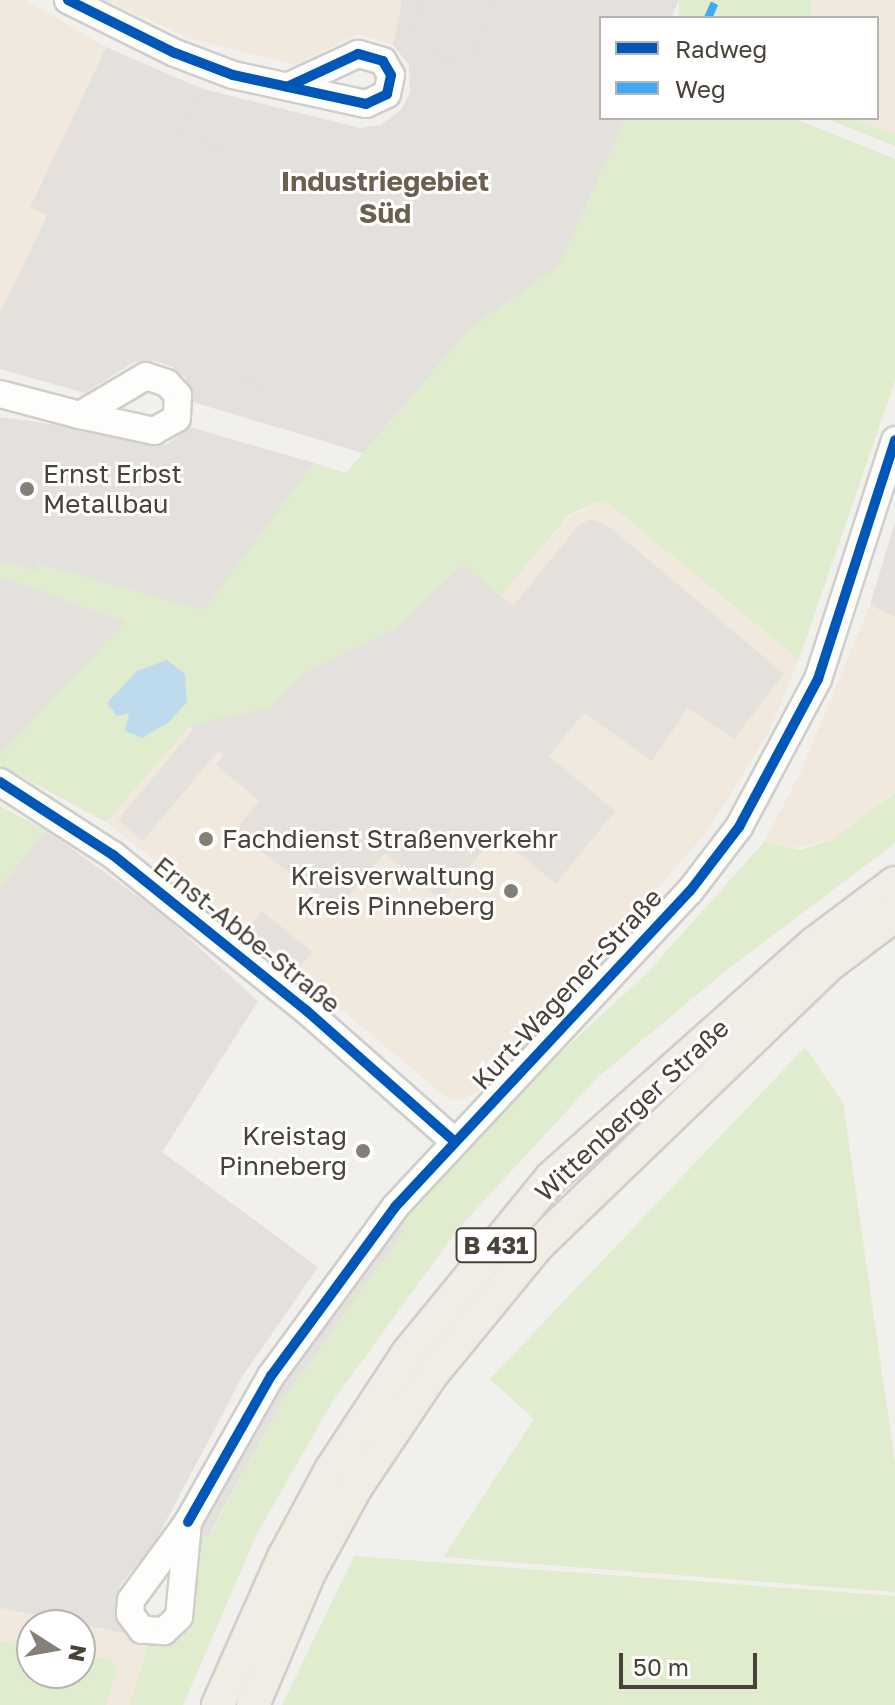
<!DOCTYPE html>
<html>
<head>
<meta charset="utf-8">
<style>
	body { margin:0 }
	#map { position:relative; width:895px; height:1705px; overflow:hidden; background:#f2f0ec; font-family:"Golos Text",sans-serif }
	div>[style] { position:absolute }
	.commercial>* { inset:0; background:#f1e9dd }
	.industrial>* { inset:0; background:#e4e0dc }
	.green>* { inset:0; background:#dfeccd; transform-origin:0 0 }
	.parking>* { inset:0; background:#e4e1dd; transform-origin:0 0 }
	.water>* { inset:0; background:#bedbee }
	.roads { filter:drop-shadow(2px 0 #d0ceca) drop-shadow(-2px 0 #d0ceca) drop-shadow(0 2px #d0ceca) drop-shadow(0 -2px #d0ceca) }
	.minor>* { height:26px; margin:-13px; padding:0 13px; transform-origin:13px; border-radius:13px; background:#fdfdfc }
	.major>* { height:32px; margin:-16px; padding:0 16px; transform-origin:16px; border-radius:16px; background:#f1ede5 }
	.quiet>* { height:8px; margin-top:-4px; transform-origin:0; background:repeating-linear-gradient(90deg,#3fa9f5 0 16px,transparent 0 24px) }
	.cycleway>* { height:10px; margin:-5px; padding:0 5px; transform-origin:5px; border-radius:5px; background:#0057b8 }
	.dots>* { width:22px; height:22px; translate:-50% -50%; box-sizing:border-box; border:4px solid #fff; border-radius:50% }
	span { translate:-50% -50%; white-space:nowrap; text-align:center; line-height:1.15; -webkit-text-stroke:6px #fff; paint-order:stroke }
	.shield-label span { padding:2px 6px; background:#fff; border:2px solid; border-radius:6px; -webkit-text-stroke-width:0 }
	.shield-label { font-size:24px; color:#484238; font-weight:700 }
	.poi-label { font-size:26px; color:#484238 }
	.left { translate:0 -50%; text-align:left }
	.right { translate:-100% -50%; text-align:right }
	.street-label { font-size:26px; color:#484238 }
	.neighbourhood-label { font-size:28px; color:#6b604f; font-weight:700 }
	.legend { position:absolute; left:599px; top:16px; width:280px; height:104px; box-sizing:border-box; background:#fff; border:2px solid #b6b3af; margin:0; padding:10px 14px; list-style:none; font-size:24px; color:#484238 }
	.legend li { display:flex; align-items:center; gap:16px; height:40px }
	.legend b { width:40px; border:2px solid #b6b3af }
	.north { position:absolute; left:16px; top:1609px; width:80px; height:80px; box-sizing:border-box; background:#fff; border:2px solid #b6b3af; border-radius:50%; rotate:101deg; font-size:22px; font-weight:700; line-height:32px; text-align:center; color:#484238 }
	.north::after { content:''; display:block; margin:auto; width:28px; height:36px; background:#847f77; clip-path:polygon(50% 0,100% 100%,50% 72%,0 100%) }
	.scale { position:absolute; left:619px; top:1653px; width:138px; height:36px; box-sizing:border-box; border:4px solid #484238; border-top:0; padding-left:10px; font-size:24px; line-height:28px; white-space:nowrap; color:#484238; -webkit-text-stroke:6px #fff; paint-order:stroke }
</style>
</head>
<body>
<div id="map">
	<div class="commercial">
		<div style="clip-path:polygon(0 0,26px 0,106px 47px,30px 206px,47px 214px,0 313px)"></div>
		<div style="clip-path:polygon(106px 0,402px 0,393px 45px,357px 34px,296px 65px,191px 39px)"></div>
		<div style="clip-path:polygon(811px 0,895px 0,895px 135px,851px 118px,877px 118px,877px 18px,802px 18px)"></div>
		<div style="clip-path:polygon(597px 502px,609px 504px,799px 659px,768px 734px,706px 833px,479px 1092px,463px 1100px,448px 1099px,296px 971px,106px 822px,191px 725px,501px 596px,568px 518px)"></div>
		<div style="clip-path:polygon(895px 522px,895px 793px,832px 840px,782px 850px,764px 842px,801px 771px,870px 605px)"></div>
		<div style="clip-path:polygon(evenodd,0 1608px,128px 1634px,149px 1644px,129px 1705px,0 1705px,0 1608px,32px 1625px,80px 1625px,80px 1673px,32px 1673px,32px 1625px)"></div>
	</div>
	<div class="industrial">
		<div style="clip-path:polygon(402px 0,679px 0,671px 18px,601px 18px,601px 118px,626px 118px,559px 266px,469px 330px,363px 453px,193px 402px,186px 378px,173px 367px,155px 361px,134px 362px,85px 393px,0 369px,0 313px,47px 215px,30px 207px,106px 47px,203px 89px,360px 128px,380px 125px,401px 110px,410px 92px,409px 65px,393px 45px)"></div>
		<div style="clip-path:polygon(0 417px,81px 428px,147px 445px,168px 444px,190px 427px,314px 463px,204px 611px,39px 564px,36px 572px,0 561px)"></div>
		<div style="clip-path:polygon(0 576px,126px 622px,0 755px)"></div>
		<div style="clip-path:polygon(46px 830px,161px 913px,258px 1001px,162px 1152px,318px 1267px,242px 1377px,155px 1542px,120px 1586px,115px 1611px,128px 1634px,0 1608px,0 888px)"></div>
	</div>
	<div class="green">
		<div style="left:679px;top:0;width:132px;height:20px"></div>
		<div style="clip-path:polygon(626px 118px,793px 118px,895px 159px,895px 381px,799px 659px,609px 504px,597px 502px,569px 515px,501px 596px,463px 564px,395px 629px,307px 672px,272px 707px,191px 725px,106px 822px,0 765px,0 755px,125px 622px,0 576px,0 561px,35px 572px,38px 564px,204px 610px,314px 463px,346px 473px,469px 330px,559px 266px)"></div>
		<div style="clip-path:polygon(825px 118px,851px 118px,895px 135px,895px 146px)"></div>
		<div style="clip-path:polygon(895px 793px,895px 843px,723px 973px,598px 1077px,458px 1229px,333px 1401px,257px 1534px,183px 1705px,129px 1705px,149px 1644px,173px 1643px,194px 1626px,196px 1531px,209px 1537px,284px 1398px,405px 1230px,395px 1221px,462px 1144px,648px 972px,764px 842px,800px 850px,832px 840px)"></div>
		<div style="clip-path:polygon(0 806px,46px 830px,0 888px)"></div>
		<div style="clip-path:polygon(805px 1047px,843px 1103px,895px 1462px,895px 1592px,443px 1557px,534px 1419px,490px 1379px)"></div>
		<div style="clip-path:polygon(354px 1556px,895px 1596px,895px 1705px,282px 1705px)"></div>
		<div style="clip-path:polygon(0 1641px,32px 1646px,32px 1673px,80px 1673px,80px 1654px,110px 1659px,117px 1670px,106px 1705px,0 1705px)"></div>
	</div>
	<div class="parking">
		<div style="clip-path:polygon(425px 0,497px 0,468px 66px,425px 49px,411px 31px)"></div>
		<div style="clip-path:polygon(203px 89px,270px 107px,252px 155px,180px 138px)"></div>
		<div style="clip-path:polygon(185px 327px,243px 346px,233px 376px,271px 389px,282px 401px,328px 415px,322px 440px,193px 402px,186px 378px,173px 367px)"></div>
		<div style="clip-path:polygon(590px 519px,610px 527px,784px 674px,734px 739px,688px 708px,652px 761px,584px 713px,549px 756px,615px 811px,556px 884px,496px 835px,441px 900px,385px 853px,336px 910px,235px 830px,259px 801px,216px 765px,224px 755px,219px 750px,143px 841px,118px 820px,193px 729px,191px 725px,272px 707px,306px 672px,395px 629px,463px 564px,513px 606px,578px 526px)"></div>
		<div style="clip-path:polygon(895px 522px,895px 617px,870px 605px)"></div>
		<div style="left:262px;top:911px;width:65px;height:25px;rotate:39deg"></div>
		<div style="clip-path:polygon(395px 1221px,405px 1230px,284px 1398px,208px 1537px,196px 1531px,272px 1391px)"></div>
	</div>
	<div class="water">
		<div style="clip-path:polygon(167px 660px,185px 674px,187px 702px,169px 722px,142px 738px,125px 731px,129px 713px,117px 716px,107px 703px,137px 671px)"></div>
	</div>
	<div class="roads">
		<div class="minor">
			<div style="left:68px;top:0;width:119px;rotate:26.4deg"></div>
			<div style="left:175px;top:53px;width:62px;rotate:20.8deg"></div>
			<div style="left:233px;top:75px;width:136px;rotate:12.3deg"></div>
			<div style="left:366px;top:104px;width:23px;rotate:-25deg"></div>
			<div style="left:387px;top:94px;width:19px;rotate:-78deg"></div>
			<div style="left:391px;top:75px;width:16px;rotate:-120deg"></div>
			<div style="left:383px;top:61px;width:26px;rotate:-164deg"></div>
			<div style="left:358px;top:54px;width:78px;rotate:155.1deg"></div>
			<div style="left:0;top:394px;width:83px;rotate:14.7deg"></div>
			<div style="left:80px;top:415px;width:76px;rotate:12.2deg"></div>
			<div style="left:154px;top:431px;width:26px;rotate:-29deg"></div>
			<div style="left:177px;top:418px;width:23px;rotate:-88deg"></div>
			<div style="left:178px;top:395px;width:16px;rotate:-133deg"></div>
			<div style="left:167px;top:383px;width:22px;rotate:-162deg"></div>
			<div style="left:146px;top:376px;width:77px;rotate:149.4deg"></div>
			<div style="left:0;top:782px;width:135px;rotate:32.9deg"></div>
			<div style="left:113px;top:855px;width:249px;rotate:38.8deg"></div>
			<div style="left:307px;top:1011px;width:195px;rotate:41.5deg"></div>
			<div style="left:188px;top:1522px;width:168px;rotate:-60.4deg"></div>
			<div style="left:271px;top:1376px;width:210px;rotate:-53.7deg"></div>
			<div style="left:395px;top:1207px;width:432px;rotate:-47deg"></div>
			<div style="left:690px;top:891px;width:81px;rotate:-52.6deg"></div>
			<div style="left:739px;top:827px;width:168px;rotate:-61.9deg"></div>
			<div style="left:818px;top:679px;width:251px;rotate:-72.1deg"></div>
			<div style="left:188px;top:1522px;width:95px;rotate:95.4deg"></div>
			<div style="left:179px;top:1617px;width:21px;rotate:137deg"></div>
			<div style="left:164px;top:1631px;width:22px;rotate:-177deg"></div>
			<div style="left:142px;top:1630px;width:20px;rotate:-127deg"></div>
			<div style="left:130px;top:1614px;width:14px;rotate:-86deg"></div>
			<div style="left:131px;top:1600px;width:97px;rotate:-53.8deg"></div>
		</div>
		<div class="major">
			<div style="left:218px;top:1705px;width:162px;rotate:-66deg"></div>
			<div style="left:284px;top:1557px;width:99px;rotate:-61.6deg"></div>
			<div style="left:331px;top:1470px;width:140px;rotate:-56.7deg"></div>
			<div style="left:408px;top:1353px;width:226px;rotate:-50.7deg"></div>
			<div style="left:551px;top:1178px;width:353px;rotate:-41.7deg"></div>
			<div style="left:815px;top:943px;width:100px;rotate:-36.9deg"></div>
			<div style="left:253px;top:1705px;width:146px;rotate:-67deg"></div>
			<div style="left:310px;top:1571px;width:96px;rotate:-61.3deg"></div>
			<div style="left:356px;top:1487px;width:136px;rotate:-56.1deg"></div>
			<div style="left:432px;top:1374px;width:167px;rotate:-50.6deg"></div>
			<div style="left:538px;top:1245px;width:405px;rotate:-43.9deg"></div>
			<div style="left:830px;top:964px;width:81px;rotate:-37deg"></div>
		</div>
	</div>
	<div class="quiet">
		<div style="left:708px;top:18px;width:20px;rotate:-66deg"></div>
	</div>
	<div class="cycleway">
		<div style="left:68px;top:0;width:119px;rotate:26.4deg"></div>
		<div style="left:175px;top:53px;width:62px;rotate:20.8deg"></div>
		<div style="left:233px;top:75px;width:136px;rotate:12.3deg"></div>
		<div style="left:366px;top:104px;width:23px;rotate:-25deg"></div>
		<div style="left:387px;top:94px;width:19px;rotate:-78deg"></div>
		<div style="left:391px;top:75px;width:16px;rotate:-120deg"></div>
		<div style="left:383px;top:61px;width:26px;rotate:-164deg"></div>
		<div style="left:358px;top:54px;width:78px;rotate:155.1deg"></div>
		<div style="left:0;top:782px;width:135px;rotate:32.9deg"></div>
		<div style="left:113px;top:855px;width:249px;rotate:38.8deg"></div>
		<div style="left:307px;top:1011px;width:195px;rotate:41.5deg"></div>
		<div style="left:188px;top:1522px;width:168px;rotate:-60.4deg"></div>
		<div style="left:271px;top:1376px;width:210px;rotate:-53.7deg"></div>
		<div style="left:395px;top:1207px;width:432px;rotate:-47deg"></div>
		<div style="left:690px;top:891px;width:81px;rotate:-52.6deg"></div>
		<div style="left:739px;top:827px;width:168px;rotate:-61.9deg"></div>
		<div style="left:818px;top:679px;width:251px;rotate:-72.1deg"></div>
	</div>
	<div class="dots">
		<div style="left:27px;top:489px;background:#847f77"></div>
		<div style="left:206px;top:839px;background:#847f77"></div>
		<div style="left:511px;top:891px;background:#847f77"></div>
		<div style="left:363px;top:1151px;background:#847f77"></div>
	</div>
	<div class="shield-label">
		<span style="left:496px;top:1245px">B 431</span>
	</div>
	<div class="poi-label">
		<span class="left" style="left:43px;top:489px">Ernst Erbst<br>Metallbau</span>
		<span class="left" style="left:222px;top:839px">Fachdienst Straßenverkehr</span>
		<span class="right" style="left:495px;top:891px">Kreisverwaltung<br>Kreis Pinneberg</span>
		<span class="right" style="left:347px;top:1151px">Kreistag<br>Pinneberg</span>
	</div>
	<div class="street-label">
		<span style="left:247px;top:935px;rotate:39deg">Ernst-Abbe-Straße</span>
		<span style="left:567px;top:989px;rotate:-47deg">Kurt-Wagener-Straße</span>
		<span style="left:632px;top:1110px;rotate:-43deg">Wittenberger Straße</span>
	</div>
	<div class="neighbourhood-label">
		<span style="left:385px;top:197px">Industriegebiet<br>Süd</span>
	</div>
	<ul class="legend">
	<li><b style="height:10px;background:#0057b8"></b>Radweg</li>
	<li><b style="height:10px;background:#3fa9f5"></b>Weg</li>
	</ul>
	<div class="north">N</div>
	<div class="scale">50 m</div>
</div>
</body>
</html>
